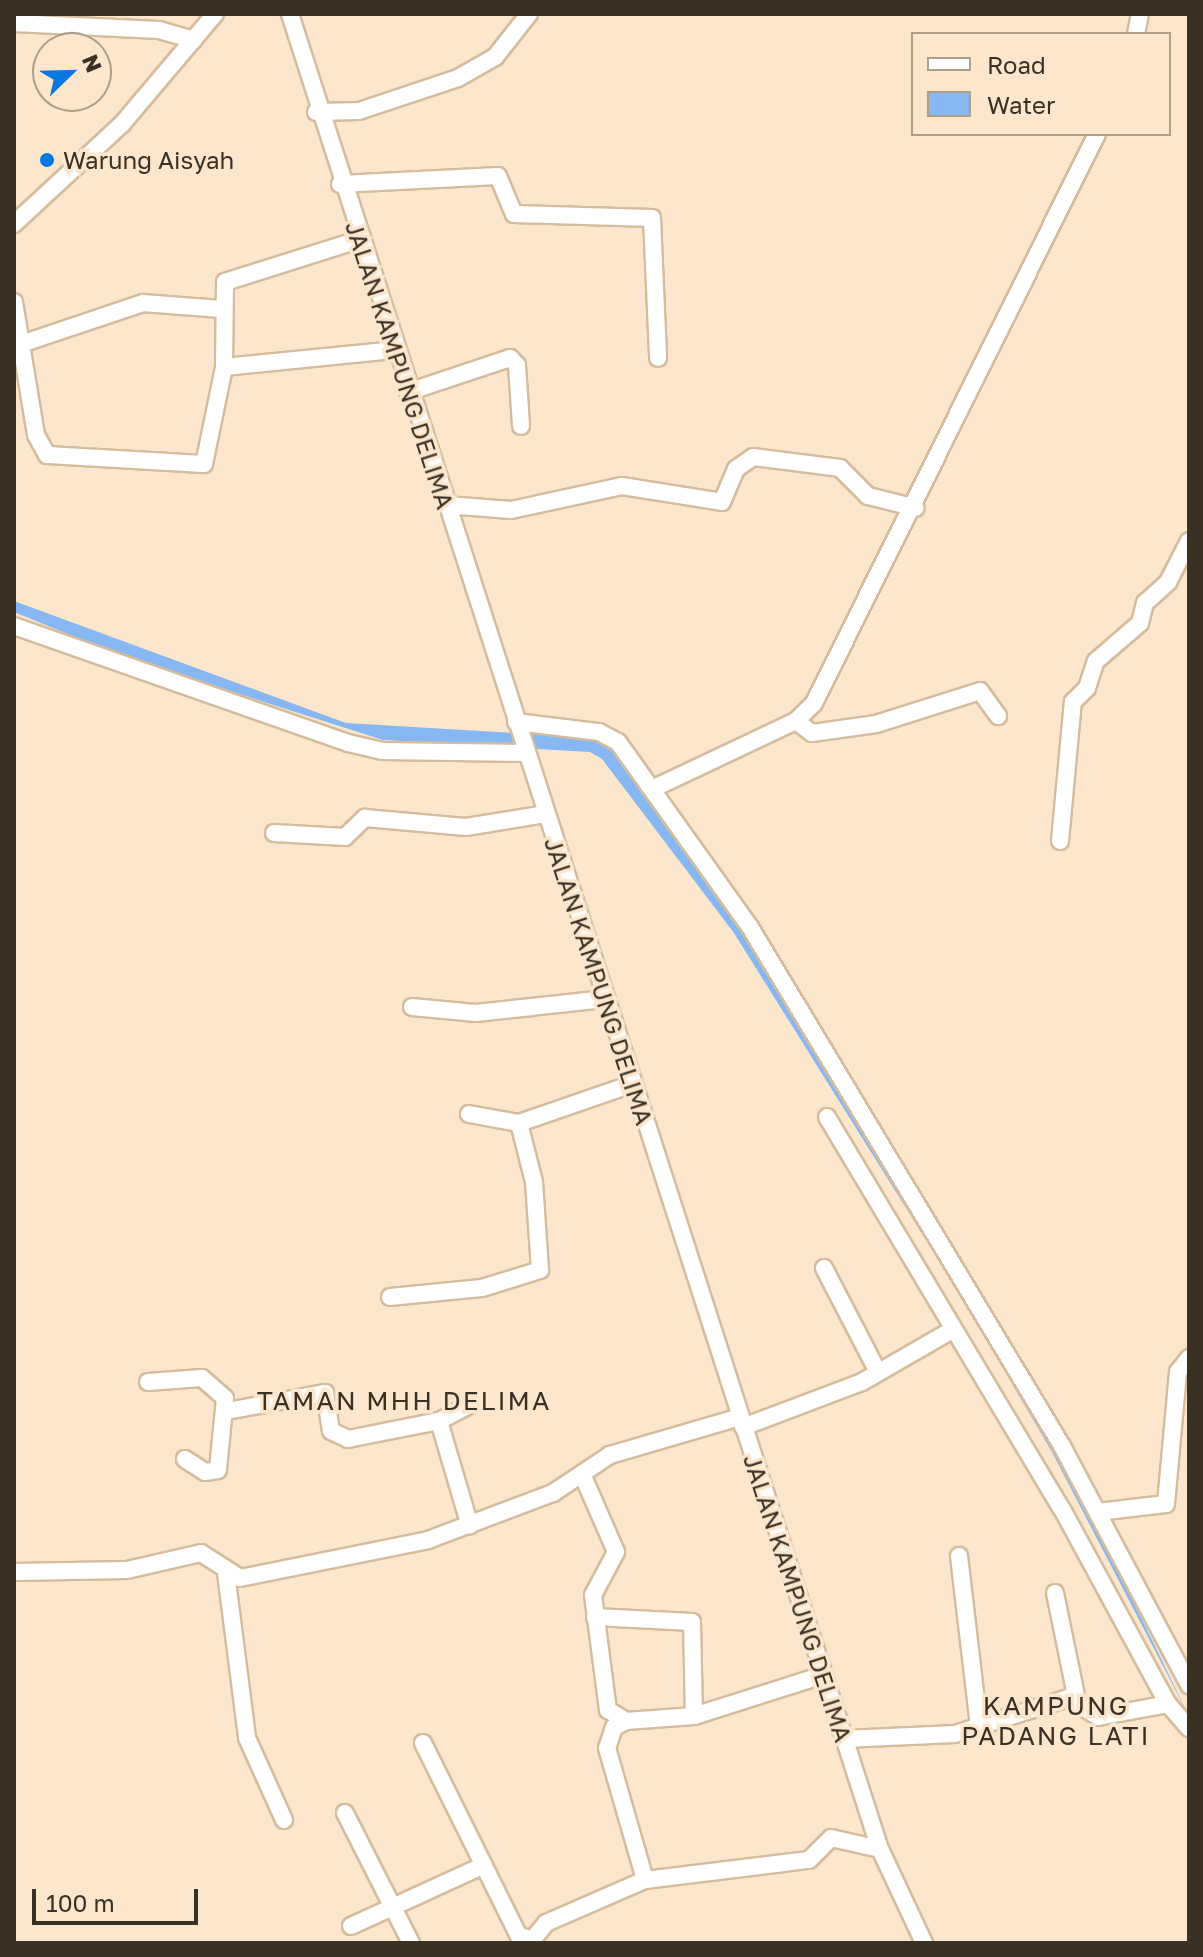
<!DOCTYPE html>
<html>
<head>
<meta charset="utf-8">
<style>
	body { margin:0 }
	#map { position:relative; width:1203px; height:1957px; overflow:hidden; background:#fce7cc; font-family:"Golos Text",sans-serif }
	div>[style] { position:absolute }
	.water>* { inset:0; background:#87b7f2 }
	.roads { filter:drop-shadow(2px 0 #d5bc9c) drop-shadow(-2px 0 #d5bc9c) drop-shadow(0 2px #d5bc9c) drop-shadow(0 -2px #d5bc9c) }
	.minor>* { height:16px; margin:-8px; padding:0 8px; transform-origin:8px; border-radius:8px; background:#fff }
	.dots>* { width:22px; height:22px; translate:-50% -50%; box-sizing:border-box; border:4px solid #fce7cc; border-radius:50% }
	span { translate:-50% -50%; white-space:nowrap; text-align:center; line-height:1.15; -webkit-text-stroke:7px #fce7cc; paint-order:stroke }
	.poi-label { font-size:24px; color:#3a3023 }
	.left { translate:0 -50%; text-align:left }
	.street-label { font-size:24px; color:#3a3023 }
	.neighbourhood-label { font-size:26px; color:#3a3023; letter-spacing:2px }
	.frame { position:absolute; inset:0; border:16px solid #3a3023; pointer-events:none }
	.legend { position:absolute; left:911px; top:32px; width:260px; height:104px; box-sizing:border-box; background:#fce7cc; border:2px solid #ae9e88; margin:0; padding:10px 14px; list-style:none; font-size:24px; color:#3a3023 }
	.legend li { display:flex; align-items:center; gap:16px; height:40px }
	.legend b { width:40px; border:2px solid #ae9e88 }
	.north { position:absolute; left:32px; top:32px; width:80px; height:80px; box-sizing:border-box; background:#fce7cc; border:2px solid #ae9e88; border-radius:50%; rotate:67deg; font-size:22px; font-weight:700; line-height:32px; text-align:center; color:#3a3023 }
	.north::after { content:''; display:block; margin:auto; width:28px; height:36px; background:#0678df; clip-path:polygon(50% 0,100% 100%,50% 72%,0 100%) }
	.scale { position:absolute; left:32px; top:1889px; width:166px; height:36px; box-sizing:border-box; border:4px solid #3a3023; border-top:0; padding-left:10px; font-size:24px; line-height:28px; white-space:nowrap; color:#3a3023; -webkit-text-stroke:6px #fce7cc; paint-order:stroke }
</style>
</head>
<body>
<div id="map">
	<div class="water">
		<div style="clip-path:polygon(14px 601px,346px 723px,600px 738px,612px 747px,748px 932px,1058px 1447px,1189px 1716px,1052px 1452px,951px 1280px,734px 933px,602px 759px,590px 752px,383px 740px,124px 657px,14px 612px)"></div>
	</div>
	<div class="roads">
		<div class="minor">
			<div style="left:290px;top:14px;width:1928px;rotate:72.18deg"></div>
			<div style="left:880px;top:1849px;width:104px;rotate:64.9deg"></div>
			<div style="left:14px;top:23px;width:145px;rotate:2.8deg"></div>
			<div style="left:159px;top:30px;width:36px;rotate:16deg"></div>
			<div style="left:1136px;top:34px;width:20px;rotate:-79deg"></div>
			<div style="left:316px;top:112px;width:43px;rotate:-1.3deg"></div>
			<div style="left:359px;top:111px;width:104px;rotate:-18.4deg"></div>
			<div style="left:458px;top:78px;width:43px;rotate:-29.6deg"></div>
			<div style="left:495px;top:57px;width:55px;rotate:-51.7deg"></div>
			<div style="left:340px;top:184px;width:158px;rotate:-2.9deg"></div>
			<div style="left:498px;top:176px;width:41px;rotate:67.2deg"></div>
			<div style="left:514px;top:214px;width:138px;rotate:1.7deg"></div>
			<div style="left:652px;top:218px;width:140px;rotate:87.5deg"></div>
			<div style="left:14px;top:224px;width:147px;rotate:-42.8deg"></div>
			<div style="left:122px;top:124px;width:144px;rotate:-49.8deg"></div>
			<div style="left:14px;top:302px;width:135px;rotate:80.6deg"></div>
			<div style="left:36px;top:435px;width:23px;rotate:61deg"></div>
			<div style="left:47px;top:455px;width:157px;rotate:3.3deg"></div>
			<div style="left:204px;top:464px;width:99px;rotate:-78.3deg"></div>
			<div style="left:224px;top:367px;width:85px;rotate:-89.3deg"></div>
			<div style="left:225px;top:282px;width:139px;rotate:-17.5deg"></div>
			<div style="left:24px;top:343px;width:126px;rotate:-18.6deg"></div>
			<div style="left:143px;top:303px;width:78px;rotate:4.4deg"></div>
			<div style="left:224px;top:367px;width:170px;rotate:-5.7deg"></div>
			<div style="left:408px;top:392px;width:108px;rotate:-18.4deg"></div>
			<div style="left:510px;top:358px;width:10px;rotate:45deg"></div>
			<div style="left:517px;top:365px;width:61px;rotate:86.2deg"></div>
			<div style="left:447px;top:505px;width:64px;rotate:4.5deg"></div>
			<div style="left:511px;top:510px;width:114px;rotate:-12.2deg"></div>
			<div style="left:622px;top:486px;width:101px;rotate:9.1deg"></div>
			<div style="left:722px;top:502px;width:36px;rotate:-67deg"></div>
			<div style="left:736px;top:469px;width:21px;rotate:-35deg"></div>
			<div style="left:753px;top:457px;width:88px;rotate:7.2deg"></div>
			<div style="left:840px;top:468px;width:40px;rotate:45deg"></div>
			<div style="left:868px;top:496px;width:49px;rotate:14deg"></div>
			<div style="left:14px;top:626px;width:354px;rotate:19.3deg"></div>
			<div style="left:348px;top:743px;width:35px;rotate:13deg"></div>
			<div style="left:382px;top:751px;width:143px;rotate:0.8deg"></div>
			<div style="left:796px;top:721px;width:20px;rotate:37deg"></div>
			<div style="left:812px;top:733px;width:65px;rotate:-8deg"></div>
			<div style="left:876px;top:724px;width:109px;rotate:-17.6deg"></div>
			<div style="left:980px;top:691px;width:31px;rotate:54deg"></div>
			<div style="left:516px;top:722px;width:84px;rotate:6.9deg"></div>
			<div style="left:599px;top:732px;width:21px;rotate:28deg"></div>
			<div style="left:618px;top:742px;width:227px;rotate:54.5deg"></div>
			<div style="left:750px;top:927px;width:606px;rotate:58.99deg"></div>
			<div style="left:1062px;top:1446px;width:271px;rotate:62deg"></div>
			<div style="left:652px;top:789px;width:159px;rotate:-25.3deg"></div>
			<div style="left:796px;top:721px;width:25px;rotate:-45deg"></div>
			<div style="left:814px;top:703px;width:635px;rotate:-63.56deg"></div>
			<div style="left:274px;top:833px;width:71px;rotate:3.2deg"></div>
			<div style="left:345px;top:837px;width:28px;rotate:-44deg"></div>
			<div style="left:365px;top:818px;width:101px;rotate:5.1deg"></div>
			<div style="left:466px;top:827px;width:80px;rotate:-9.3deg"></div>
			<div style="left:1060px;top:841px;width:140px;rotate:-84.7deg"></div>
			<div style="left:1073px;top:702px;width:20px;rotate:-45deg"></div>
			<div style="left:1087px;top:688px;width:28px;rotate:-72deg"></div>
			<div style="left:1096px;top:661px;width:58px;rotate:-40.8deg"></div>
			<div style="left:1140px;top:623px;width:21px;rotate:-76deg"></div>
			<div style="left:1145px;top:603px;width:31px;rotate:-42deg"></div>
			<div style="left:1168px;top:582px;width:46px;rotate:-62.9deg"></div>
			<div style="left:412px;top:1007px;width:64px;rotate:5.4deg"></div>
			<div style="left:476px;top:1013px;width:130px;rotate:-6.2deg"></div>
			<div style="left:469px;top:1114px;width:51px;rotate:10.2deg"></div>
			<div style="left:519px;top:1123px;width:120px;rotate:-19deg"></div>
			<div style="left:827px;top:1117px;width:457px;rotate:59.1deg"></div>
			<div style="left:1062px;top:1509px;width:222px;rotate:61.5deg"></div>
			<div style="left:1168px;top:1704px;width:32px;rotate:49deg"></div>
			<div style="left:824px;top:1268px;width:117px;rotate:62.6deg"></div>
			<div style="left:390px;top:1297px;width:92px;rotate:-5.6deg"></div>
			<div style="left:482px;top:1288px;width:61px;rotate:-17.2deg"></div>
			<div style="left:540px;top:1270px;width:88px;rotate:-93.9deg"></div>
			<div style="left:534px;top:1182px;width:61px;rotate:-104.3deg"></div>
			<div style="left:148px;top:1382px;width:54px;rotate:-4.2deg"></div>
			<div style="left:202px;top:1378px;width:30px;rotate:41deg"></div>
			<div style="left:225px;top:1398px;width:72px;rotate:95.6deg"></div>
			<div style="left:218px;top:1470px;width:13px;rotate:171deg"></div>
			<div style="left:205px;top:1472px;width:24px;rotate:-147deg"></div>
			<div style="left:227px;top:1411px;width:100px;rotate:-10.4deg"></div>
			<div style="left:325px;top:1393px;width:38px;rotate:81deg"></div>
			<div style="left:331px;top:1431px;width:19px;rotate:25deg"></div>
			<div style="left:348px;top:1439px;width:93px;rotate:-11.2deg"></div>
			<div style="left:439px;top:1421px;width:109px;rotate:73.6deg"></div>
			<div style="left:439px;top:1421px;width:41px;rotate:-27.8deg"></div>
			<div style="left:743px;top:1427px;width:127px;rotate:-20.7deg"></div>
			<div style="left:862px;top:1382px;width:104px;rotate:-30deg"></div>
			<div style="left:582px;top:1474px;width:85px;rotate:66.4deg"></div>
			<div style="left:616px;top:1552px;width:49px;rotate:118.1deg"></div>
			<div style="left:593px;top:1595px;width:116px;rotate:82.6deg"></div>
			<div style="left:608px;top:1710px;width:21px;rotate:31deg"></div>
			<div style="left:626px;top:1721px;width:68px;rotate:-4.2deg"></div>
			<div style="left:694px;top:1716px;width:135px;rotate:-17.6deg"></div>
			<div style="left:1098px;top:1512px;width:68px;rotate:-6.7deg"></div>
			<div style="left:1166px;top:1504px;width:133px;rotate:-84.8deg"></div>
			<div style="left:1178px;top:1372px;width:18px;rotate:-52deg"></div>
			<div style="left:959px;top:1556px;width:171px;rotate:83.3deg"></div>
			<div style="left:14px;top:1572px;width:113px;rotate:-1deg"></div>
			<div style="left:127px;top:1570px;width:76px;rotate:-12.9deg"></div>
			<div style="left:201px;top:1553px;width:46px;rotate:32.7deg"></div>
			<div style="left:240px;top:1578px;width:192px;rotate:-11.4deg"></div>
			<div style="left:428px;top:1540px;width:134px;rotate:-20.6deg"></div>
			<div style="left:553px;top:1493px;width:69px;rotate:-33.7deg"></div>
			<div style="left:610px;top:1455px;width:135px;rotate:-16.3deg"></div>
			<div style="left:226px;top:1573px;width:166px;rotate:82.7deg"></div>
			<div style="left:247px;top:1738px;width:90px;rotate:65.7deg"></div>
			<div style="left:1055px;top:1593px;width:109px;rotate:78.4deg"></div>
			<div style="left:595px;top:1617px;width:97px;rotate:3deg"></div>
			<div style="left:692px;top:1622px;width:94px;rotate:88.8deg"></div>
			<div style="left:626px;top:1721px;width:13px;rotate:153deg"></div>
			<div style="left:614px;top:1727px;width:22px;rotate:108deg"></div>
			<div style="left:607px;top:1748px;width:137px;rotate:73.9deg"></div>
			<div style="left:844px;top:1739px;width:111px;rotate:-2.6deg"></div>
			<div style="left:955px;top:1734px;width:119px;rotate:-17.7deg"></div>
			<div style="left:1068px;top:1698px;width:36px;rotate:32deg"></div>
			<div style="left:1098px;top:1717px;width:71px;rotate:-10.5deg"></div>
			<div style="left:423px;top:1743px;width:216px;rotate:63.6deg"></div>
			<div style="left:519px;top:1936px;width:11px;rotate:15deg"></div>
			<div style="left:345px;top:1813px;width:146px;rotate:63.1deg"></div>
			<div style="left:351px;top:1926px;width:146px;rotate:-24.6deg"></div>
			<div style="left:530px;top:1943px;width:26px;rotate:-51deg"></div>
			<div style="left:546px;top:1923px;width:108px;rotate:-23.5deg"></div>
			<div style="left:645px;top:1880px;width:165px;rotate:-7deg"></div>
			<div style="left:809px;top:1860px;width:31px;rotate:-45deg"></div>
			<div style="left:831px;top:1838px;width:50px;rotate:12.7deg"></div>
		</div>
	</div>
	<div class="dots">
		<div style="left:47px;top:160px;background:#0678df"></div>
	</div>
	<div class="poi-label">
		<span class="left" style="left:63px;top:160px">Warung Aisyah</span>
	</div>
	<div class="street-label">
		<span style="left:400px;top:365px;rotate:72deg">JALAN KAMPUNG DELIMA</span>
		<span style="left:599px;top:981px;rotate:72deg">JALAN KAMPUNG DELIMA</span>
		<span style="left:798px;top:1598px;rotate:72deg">JALAN KAMPUNG DELIMA</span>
	</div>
	<div class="neighbourhood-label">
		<span style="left:404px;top:1401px">TAMAN MHH DELIMA</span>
		<span style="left:1056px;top:1721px">KAMPUNG<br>PADANG LATI</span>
	</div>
	<div class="frame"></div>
	<ul class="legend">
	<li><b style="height:10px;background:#fff"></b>Road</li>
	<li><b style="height:22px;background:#87b7f2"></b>Water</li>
	</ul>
	<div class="north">N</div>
	<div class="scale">100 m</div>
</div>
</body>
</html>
